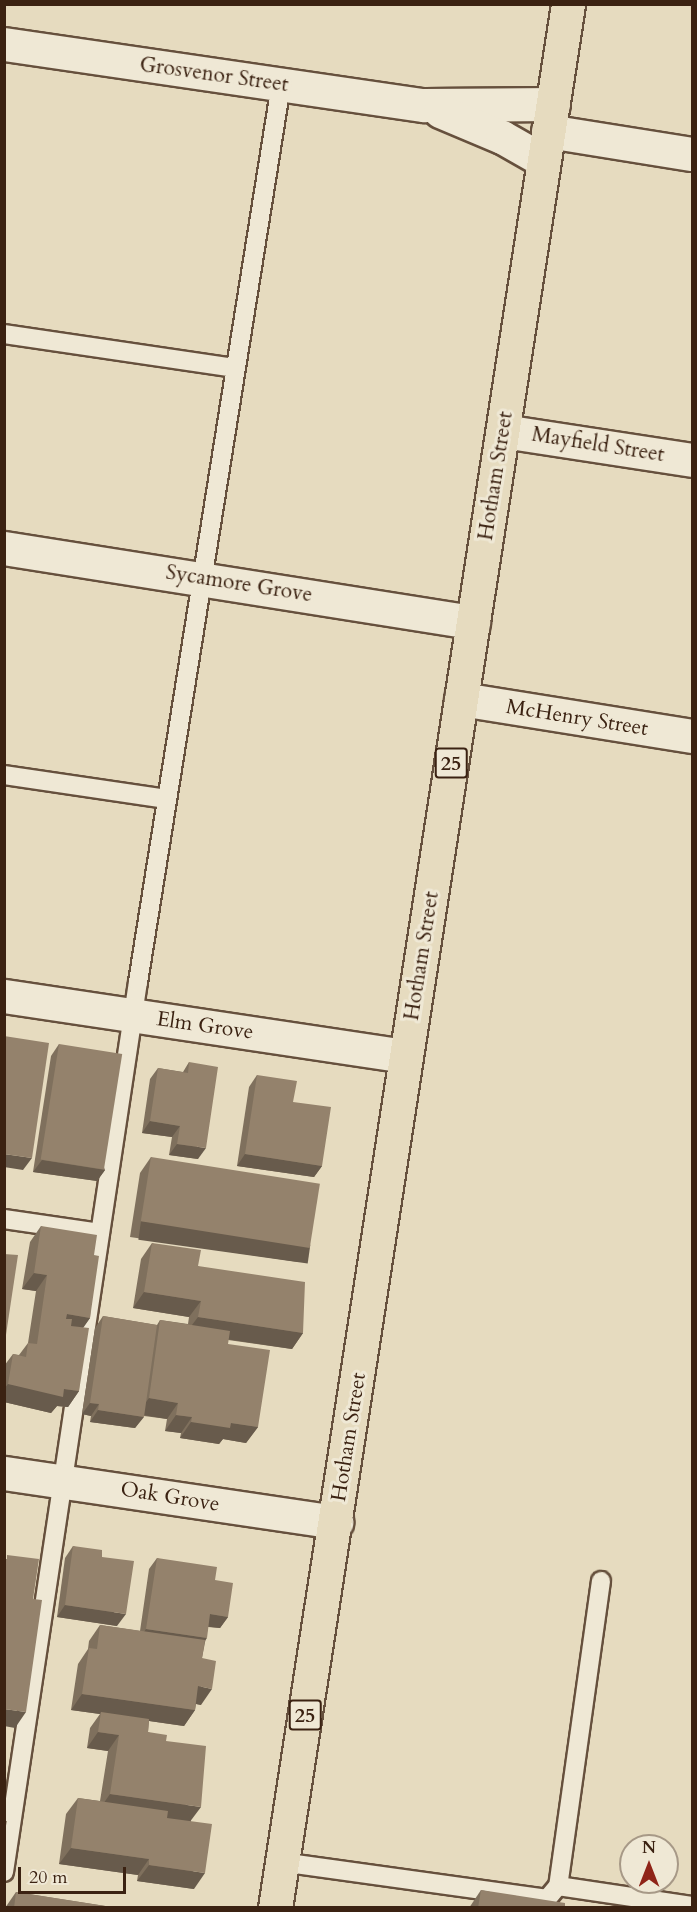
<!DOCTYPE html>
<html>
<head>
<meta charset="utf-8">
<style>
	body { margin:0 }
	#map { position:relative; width:697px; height:1912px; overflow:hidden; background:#e6dbbf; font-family:Cardo,serif }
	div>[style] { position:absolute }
	.roads { filter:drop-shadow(2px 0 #66503d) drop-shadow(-2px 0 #66503d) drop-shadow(0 2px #66503d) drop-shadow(0 -2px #66503d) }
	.lane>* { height:18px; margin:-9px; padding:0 9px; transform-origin:9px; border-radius:9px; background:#efe8d5 }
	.street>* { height:33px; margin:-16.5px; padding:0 16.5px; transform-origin:16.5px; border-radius:16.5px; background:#efe8d5 }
	.primary>* { height:33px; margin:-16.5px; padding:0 16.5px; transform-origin:16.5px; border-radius:16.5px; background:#e6dbbf }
	.wall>* { inset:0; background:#7f705d }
	.shaded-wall>* { inset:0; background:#685b4c; transform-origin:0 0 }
	.building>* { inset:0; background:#94826c; transform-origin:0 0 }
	span { translate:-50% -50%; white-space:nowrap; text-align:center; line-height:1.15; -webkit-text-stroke:6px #efe8d5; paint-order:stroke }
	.shield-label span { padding:2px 4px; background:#efe8d5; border:2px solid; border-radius:4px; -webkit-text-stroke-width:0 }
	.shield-label { font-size:20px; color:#3b2212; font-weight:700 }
	.street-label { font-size:21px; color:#3b2212 }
	.frame { position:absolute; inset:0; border:6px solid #3b2212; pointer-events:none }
	.north { position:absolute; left:619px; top:1834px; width:60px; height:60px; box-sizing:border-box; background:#efe8d5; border:2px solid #a79987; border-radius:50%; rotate:0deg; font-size:16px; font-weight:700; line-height:24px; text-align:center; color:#3b2212 }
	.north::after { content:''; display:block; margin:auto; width:21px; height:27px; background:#8f2418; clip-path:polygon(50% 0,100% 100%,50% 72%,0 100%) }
	.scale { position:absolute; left:18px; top:1867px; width:108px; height:27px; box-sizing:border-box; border:3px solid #3b2212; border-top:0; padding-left:8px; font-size:18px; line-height:21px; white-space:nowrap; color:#3b2212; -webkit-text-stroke:4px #efe8d5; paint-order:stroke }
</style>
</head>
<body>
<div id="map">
	<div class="roads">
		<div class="lane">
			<div style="left:4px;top:334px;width:232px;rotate:8.4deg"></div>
			<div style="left:4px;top:775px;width:164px;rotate:8.4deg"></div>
			<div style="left:4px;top:1219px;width:97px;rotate:8.3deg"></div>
			<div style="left:601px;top:1581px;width:308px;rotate:98deg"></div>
			<div style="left:558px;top:1886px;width:135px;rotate:8.5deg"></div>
			<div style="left:281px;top:1862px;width:269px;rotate:7.9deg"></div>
			<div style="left:547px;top:1899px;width:17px;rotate:-50deg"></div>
			<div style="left:4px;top:1872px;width:900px;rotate:-81.44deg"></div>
			<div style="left:138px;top:982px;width:908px;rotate:-80.94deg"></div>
		</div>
		<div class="street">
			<div style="left:4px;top:44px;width:424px;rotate:8.3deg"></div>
			<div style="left:424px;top:105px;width:129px;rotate:-0.4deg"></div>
			<div style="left:440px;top:111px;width:67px;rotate:22.8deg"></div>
			<div style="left:502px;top:137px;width:48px;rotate:29.7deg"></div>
			<div style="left:548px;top:131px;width:146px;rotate:9.1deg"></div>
			<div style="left:503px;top:431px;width:191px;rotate:8.7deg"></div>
			<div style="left:4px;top:548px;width:475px;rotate:9deg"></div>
			<div style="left:461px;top:699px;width:234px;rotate:9.1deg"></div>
			<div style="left:4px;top:996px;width:406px;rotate:8.5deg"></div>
			<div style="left:4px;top:1473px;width:336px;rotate:8.4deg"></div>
		</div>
		<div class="primary">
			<div style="left:275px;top:1908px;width:1926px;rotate:-81.25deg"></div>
		</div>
	</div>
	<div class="wall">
		<div style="clip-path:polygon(59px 1044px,105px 1170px,97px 1181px,33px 1172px,51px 1056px)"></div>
		<div style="clip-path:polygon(189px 1062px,198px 1159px,169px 1155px,172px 1137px,142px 1133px,150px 1079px,158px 1068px,183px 1072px)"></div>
		<div style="clip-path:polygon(257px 1075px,322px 1166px,314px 1177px,237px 1166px,249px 1087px)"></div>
		<div style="clip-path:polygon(151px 1157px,298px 1262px,130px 1237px,140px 1173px)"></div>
		<div style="clip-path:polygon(41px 1226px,94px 1255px,90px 1318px,83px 1327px,79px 1391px,68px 1407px,57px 1406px,51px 1413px,4px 1402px,4px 1366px,13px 1354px,19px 1355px,28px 1343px,36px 1291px,22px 1289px,30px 1242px)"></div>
		<div style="clip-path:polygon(152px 1243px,198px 1266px,303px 1333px,292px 1349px,228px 1340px,228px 1344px,258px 1427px,246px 1443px,223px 1439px,219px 1444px,180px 1438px,181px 1433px,165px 1431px,167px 1419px,144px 1416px,135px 1428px,90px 1422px,91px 1416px,82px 1414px,95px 1328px,103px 1316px,157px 1325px,160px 1320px,188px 1324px,189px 1317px,133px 1308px,141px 1259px)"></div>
		<div style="clip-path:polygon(73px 1546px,102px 1557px,117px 1626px,57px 1617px,65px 1558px)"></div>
		<div style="clip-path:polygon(157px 1558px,215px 1580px,228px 1617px,220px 1628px,208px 1627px,202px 1658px,201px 1705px,196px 1704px,195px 1710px,184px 1726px,149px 1721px,148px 1732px,166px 1741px,191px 1821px,194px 1889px,137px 1881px,138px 1875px,59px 1864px,66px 1814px,78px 1798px,100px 1801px,108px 1751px,87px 1748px,90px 1728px,100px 1714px,71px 1710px,78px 1664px,88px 1649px,89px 1641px,100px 1625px,140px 1631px,149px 1569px)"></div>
		<div style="clip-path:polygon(481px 1890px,565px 1908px,469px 1908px)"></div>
		<div style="clip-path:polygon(16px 1892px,118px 1908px,5px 1908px)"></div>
	</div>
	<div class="shaded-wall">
		<div style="clip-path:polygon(150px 1121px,180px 1126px,172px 1137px,142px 1133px)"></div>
		<div style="clip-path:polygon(177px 1144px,206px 1148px,198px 1159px,169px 1155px)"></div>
		<div style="clip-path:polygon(4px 1154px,32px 1158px,23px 1170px,4px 1167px)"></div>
		<div style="clip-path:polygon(245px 1154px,322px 1166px,314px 1177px,237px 1166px)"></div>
		<div style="clip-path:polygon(42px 1160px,105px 1170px,97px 1181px,33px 1172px)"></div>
		<div style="left:141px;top:1221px;width:171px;height:19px;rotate:8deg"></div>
		<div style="clip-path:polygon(34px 1273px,47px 1275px,36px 1291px,22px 1289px)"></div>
		<div style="clip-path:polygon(144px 1292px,201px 1301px,189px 1317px,133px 1308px)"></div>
		<div style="clip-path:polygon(67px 1314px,90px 1318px,79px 1334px,56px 1330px)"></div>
		<div style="clip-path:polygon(198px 1317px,303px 1333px,292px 1349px,186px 1333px)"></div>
		<div style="clip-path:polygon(8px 1384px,64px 1389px,79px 1391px,68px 1407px,57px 1406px,51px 1413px,4px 1402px,4px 1389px)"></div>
		<div style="clip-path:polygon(149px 1398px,178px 1403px,167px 1419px,137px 1414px)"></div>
		<div style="clip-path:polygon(90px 1403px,99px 1404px,91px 1416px,82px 1414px)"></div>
		<div style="clip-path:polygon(98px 1410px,144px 1417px,135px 1428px,90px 1422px)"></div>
		<div style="clip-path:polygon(176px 1415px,192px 1417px,181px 1433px,165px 1431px)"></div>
		<div style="clip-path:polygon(191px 1422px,231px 1423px,258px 1427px,246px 1443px,223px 1439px,219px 1444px,180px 1438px)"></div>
		<div style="clip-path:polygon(65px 1605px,126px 1614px,117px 1626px,57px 1617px)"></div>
		<div style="clip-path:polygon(210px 1614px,228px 1617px,220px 1628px,202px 1626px)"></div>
		<div style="clip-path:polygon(146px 1629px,207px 1638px,199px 1649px,138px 1641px)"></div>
		<div style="clip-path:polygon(198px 1686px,212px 1689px,201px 1705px,187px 1702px)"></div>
		<div style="clip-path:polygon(82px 1694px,195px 1710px,184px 1726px,101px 1714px,101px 1712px,100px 1714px,71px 1710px)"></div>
		<div style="clip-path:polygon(4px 1709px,26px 1712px,15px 1728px,4px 1726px)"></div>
		<div style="clip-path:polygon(98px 1732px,119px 1735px,108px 1751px,87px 1748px)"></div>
		<div style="clip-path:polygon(110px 1794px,201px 1807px,189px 1823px,99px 1810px)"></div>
		<div style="clip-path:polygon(71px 1848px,149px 1859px,138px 1875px,59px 1864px)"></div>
		<div style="clip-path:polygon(149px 1865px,205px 1873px,194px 1889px,137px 1881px)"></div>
	</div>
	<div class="building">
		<div style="clip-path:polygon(4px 1036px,49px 1043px,32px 1158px,4px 1154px)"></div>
		<div style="left:59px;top:1044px;width:64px;height:117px;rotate:9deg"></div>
		<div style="clip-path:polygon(189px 1062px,218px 1067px,206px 1148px,177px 1144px,180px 1126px,150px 1121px,158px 1068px,188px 1073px)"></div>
		<div style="clip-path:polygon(257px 1075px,297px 1081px,293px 1102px,331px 1107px,322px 1166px,245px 1154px)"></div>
		<div style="left:151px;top:1157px;width:171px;height:65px;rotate:9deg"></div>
		<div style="clip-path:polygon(41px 1226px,97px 1235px,94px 1255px,99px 1256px,90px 1318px,67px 1314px,66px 1319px,72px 1319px,71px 1326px,89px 1328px,79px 1391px,64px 1389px,63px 1397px,8px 1384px,13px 1354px,26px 1357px,28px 1343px,37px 1344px,47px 1275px,34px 1273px)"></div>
		<div style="clip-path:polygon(152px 1243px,201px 1250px,198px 1266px,305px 1282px,303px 1333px,198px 1317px,201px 1301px,144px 1292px)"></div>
		<div style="clip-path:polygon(4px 1254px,18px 1255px,4px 1348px)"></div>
		<div style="clip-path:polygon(103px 1316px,157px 1325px,144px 1417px,98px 1410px,99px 1404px,90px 1403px)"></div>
		<div style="clip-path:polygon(160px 1320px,230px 1331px,228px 1344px,270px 1350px,258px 1427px,231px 1423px,230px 1428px,191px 1422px,192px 1417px,176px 1415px,178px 1403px,149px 1398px)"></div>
		<div style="clip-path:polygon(73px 1546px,102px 1550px,102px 1557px,134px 1561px,126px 1614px,65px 1605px)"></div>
		<div style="clip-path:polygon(7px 1555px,39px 1559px,33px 1599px,42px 1600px,26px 1712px,4px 1709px,4px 1559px,7px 1559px)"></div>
		<div style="clip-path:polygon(157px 1558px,217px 1567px,215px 1580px,233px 1583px,228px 1617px,210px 1614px,207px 1638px,146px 1629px)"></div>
		<div style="clip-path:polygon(100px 1625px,205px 1640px,202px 1658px,216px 1661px,212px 1689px,198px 1686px,195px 1710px,82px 1694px,89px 1648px,97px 1649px)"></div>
		<div style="clip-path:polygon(101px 1712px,149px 1719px,148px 1732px,167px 1735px,166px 1741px,206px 1746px,201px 1807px,110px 1794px,119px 1735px,98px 1732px)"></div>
		<div style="clip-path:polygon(78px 1798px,168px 1811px,167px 1818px,212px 1824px,205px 1873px,149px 1865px,149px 1859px,71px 1848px)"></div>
		<div style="clip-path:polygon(4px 1821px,7px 1821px,4px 1835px)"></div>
		<div style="clip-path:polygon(481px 1890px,565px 1903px,565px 1908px,478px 1908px)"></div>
		<div style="clip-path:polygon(16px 1892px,118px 1908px,14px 1908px)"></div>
	</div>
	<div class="shield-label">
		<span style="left:451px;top:763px">25</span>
		<span style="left:305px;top:1715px">25</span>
	</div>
	<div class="street-label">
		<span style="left:214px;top:75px;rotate:8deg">Grosvenor Street</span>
		<span style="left:598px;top:445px;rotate:9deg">Mayfield Street</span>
		<span style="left:496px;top:476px;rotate:-81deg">Hotham Street</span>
		<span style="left:239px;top:584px;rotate:9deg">Sycamore Grove</span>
		<span style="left:577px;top:718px;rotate:9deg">McHenry Street</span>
		<span style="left:422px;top:956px;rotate:-81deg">Hotham Street</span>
		<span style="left:205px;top:1026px;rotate:8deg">Elm Grove</span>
		<span style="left:349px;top:1437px;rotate:-81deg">Hotham Street</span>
		<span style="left:170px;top:1497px;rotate:9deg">Oak Grove</span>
	</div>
	<div class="frame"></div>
	<div class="north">N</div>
	<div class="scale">20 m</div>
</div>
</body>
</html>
